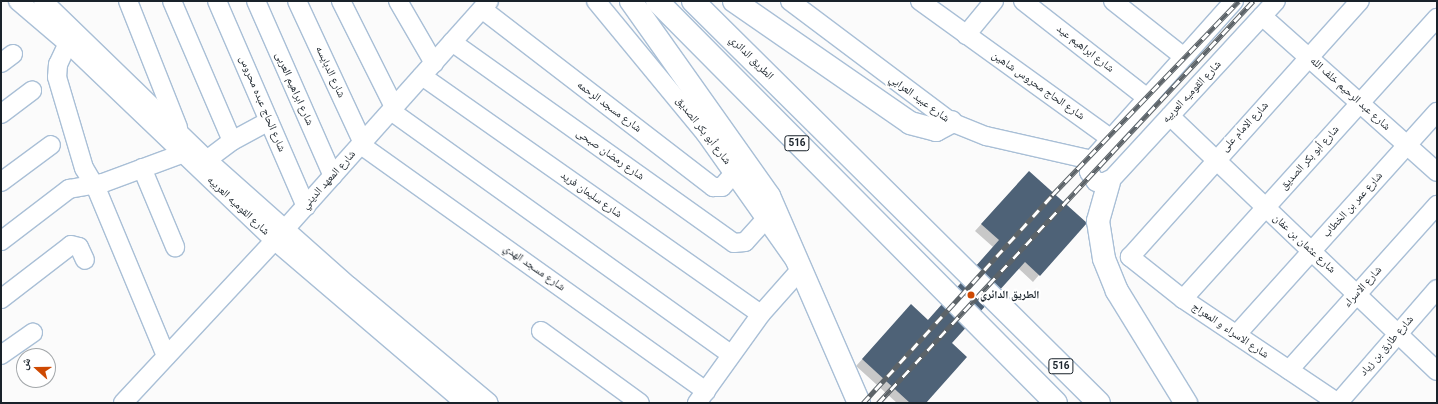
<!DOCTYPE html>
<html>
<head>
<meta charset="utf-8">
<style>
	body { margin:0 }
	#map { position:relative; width:1438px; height:404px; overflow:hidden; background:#fbfbfb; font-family:Roboto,"Noto Naskh Arabic",sans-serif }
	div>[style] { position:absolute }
	.shadow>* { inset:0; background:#0003 }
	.building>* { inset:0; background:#4e6277 }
	.roads { filter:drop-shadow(1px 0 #a9bfd6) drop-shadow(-1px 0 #a9bfd6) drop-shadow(0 1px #a9bfd6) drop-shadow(0 -1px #a9bfd6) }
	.minor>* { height:18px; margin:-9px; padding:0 9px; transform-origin:9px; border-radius:9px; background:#fff }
	.highway>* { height:22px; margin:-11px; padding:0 11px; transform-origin:11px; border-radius:11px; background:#fff }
	.rail>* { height:4.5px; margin-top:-2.25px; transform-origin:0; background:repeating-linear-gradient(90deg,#fff 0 9px,#5c6368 0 18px); box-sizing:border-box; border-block:1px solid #5c6368 }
	.dots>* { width:11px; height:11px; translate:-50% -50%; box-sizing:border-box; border:2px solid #fff; border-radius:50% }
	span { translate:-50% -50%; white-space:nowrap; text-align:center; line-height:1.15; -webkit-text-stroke:4px #fff; paint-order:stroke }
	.shield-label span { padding:1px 3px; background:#fff; border:1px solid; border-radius:3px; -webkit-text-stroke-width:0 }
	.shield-label { font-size:10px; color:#19222a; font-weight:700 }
	.street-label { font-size:11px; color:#19222a }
	.poi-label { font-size:11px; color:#19222a; font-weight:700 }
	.left { translate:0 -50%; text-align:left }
	.frame { position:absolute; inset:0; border:2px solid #19222a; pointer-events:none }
	.north { position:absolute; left:16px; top:348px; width:40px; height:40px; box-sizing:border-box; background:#fff; border:1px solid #a3a7aa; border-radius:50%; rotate:291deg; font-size:11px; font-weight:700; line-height:16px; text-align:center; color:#19222a }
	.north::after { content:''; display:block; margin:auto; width:14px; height:18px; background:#ce4902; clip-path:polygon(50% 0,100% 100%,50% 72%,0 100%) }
</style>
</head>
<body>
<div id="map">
	<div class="shadow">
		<div style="clip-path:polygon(1023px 178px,1039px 275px,1033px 282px,1018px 268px,951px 343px,924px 403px,897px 403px,856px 366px,905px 312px,927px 321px,993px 247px,975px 231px)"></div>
	</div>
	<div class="building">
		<div style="clip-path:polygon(1029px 171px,1087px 223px,1040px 276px,1025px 262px,952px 343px,967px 357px,926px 403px,910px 403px,862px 359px,911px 304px,928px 320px,999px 240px,981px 224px)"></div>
	</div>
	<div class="roads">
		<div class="minor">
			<div style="left:18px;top:1px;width:71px;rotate:40.4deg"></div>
			<div style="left:72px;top:47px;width:279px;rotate:43.7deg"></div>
			<div style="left:274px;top:240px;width:251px;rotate:40.5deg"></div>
			<div style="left:43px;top:1px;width:228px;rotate:44.1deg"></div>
			<div style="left:207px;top:160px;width:190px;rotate:41.6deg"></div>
			<div style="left:349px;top:286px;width:182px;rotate:39.9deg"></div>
			<div style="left:128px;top:1px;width:136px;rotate:68.4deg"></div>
			<div style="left:172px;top:1px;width:152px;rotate:66.8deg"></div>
			<div style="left:232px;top:141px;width:31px;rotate:143deg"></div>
			<div style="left:217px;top:1px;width:224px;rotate:66.6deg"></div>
			<div style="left:256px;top:1px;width:191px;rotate:66.3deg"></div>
			<div style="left:297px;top:1px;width:157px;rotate:65.1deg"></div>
			<div style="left:341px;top:1px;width:119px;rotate:63.4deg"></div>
			<div style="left:398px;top:1px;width:72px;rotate:59.9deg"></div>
			<div style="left:596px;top:1px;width:171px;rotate:50.5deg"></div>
			<div style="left:705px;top:133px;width:166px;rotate:54.8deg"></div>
			<div style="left:801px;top:269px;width:60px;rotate:131.6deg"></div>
			<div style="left:761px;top:314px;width:110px;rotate:125.7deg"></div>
			<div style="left:790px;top:1px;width:201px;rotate:36.9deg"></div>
			<div style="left:951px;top:122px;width:38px;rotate:22deg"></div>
			<div style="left:986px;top:136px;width:109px;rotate:12.8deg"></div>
			<div style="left:920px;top:1px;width:234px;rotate:35.8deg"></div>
			<div style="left:1023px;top:1px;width:157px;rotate:38deg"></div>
			<div style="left:1113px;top:1px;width:90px;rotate:38.3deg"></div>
			<div style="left:1234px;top:1px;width:213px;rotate:131.8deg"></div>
			<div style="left:1092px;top:160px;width:12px;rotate:104deg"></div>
			<div style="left:1089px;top:172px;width:12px;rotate:55deg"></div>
			<div style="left:1096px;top:182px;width:13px"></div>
			<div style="left:1109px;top:182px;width:246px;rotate:-47.3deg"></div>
			<div style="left:482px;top:9px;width:292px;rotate:37.6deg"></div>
			<div style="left:713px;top:187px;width:9px"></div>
			<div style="left:722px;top:187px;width:18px;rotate:-49deg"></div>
			<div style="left:1262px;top:16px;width:234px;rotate:41.7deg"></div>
			<div style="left:966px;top:35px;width:44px;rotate:-50.5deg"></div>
			<div style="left:452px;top:42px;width:346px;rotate:35.5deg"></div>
			<div style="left:734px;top:243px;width:11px;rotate:-5deg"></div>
			<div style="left:745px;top:242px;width:31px;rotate:-48deg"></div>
			<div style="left:68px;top:43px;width:23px;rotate:115deg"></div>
			<div style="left:58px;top:64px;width:13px;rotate:94deg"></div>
			<div style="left:57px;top:77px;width:95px;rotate:73.5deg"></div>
			<div style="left:84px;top:168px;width:26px;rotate:59deg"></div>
			<div style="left:97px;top:190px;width:180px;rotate:67.4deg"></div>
			<div style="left:1px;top:63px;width:15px;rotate:-37deg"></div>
			<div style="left:422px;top:76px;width:414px;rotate:35.1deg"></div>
			<div style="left:391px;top:111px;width:418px;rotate:35.6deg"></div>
			<div style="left:1px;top:114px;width:39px;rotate:-37deg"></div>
			<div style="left:1170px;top:116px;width:369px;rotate:43.7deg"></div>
			<div style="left:232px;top:141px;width:42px;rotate:-28.4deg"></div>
			<div style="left:361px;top:145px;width:424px;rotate:35.5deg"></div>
			<div style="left:142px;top:168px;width:86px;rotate:67.3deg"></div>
			<div style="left:1px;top:182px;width:62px;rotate:-36.5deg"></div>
			<div style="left:1px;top:241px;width:86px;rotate:-37.4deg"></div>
			<div style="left:69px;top:189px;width:35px;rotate:-10deg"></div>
			<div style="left:103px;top:183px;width:95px;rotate:-20.3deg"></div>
			<div style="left:1px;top:299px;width:88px;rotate:-37.6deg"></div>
			<div style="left:71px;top:245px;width:8px;rotate:14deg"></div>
			<div style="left:79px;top:247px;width:14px;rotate:65deg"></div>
			<div style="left:1183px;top:299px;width:379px;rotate:-47.9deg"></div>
			<div style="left:541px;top:331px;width:122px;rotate:36deg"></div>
			<div style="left:1237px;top:334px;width:299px;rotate:-48deg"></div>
			<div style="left:1px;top:355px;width:39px;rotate:-35deg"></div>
			<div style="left:1289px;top:370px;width:222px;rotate:-48.1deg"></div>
			<div style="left:123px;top:403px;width:238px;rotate:-47deg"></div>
			<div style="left:285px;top:229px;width:306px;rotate:-48.2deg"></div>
			<div style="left:1338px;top:403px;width:187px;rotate:-146.1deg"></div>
			<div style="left:1183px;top:299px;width:68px;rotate:-141.6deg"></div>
			<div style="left:1130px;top:257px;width:344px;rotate:-48.1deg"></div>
			<div style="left:1338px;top:403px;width:151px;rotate:-49deg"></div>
		</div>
		<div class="highway">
			<div style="left:631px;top:1px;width:239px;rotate:54.7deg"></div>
			<div style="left:769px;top:196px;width:226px;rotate:66.5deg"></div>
			<div style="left:657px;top:1px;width:566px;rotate:45.21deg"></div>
			<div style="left:693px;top:1px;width:571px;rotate:44.72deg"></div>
			<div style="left:734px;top:1px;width:214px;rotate:34.7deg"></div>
			<div style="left:910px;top:123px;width:27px;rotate:15deg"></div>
			<div style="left:936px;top:130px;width:17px;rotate:-28deg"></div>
			<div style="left:1109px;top:182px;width:41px;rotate:105.8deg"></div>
			<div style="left:1098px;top:221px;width:38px;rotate:81deg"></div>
			<div style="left:1104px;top:259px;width:35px;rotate:68deg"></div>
			<div style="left:1117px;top:291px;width:132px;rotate:58.4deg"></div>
		</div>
	</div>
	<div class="rail">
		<div style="left:863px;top:403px;width:281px;rotate:-47.7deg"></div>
		<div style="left:1052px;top:195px;width:269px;rotate:-46.1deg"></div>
		<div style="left:878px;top:403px;width:550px;rotate:-46.99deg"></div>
	</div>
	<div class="dots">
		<div style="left:971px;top:295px;background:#ce4902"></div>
	</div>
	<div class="shield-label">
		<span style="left:797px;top:143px">516</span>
		<span style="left:1061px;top:366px">516</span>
	</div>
	<div class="street-label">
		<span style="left:1085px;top:49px;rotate:38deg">شارع ابراهيم عيد</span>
		<span style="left:751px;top:58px;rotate:45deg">الطريق الدائري</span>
		<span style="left:330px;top:72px;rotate:65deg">شارع الدبايسه</span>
		<span style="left:1038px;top:86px;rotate:35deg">شارع الحاج محروس شاهين</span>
		<span style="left:294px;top:89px;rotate:66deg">شارع ابراهيم العربى</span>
		<span style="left:1192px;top:92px;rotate:-47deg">شارع القوميه العربيه</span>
		<span style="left:1350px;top:94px;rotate:42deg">شارع عبد الرحيم خلف الله</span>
		<span style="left:919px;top:99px;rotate:36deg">شارع عبيد العرابي</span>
		<span style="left:262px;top:104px;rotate:67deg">شارع الحاج عبده محروس</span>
		<span style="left:609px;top:107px;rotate:37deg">شارع مسجد الرحمه</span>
		<span style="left:1245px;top:127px;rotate:-47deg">شارع الامام على</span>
		<span style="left:703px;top:131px;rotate:52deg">شارع أبو بكر الصديق</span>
		<span style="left:610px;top:155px;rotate:35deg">شارع رمضان صبحى</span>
		<span style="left:1310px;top:158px;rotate:-48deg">شارع أبو بكر الصديق</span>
		<span style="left:329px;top:180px;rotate:-48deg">شارع المعهد الديني</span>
		<span style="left:591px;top:195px;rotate:35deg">شارع سليمان فريد</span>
		<span style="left:1353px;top:205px;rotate:-48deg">شارع عمر بن الخطاب</span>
		<span style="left:238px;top:206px;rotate:43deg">شارع القوميه العربيه</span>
		<span style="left:1304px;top:244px;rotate:43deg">شارع عثمان بن عفان</span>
		<span style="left:534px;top:268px;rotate:35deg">شارع مسجد الهدي</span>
		<span style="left:1363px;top:287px;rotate:-48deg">شارع الاسراء</span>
		<span style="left:1230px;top:331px;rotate:34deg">شارع الاسراء و المعراج</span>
		<span style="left:1387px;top:346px;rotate:-49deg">شارع طارق بن زياد</span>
	</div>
	<div class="poi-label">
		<span class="left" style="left:980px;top:295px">الطريق الدائري</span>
	</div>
	<div class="frame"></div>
	<div class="north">ش</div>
</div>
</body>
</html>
